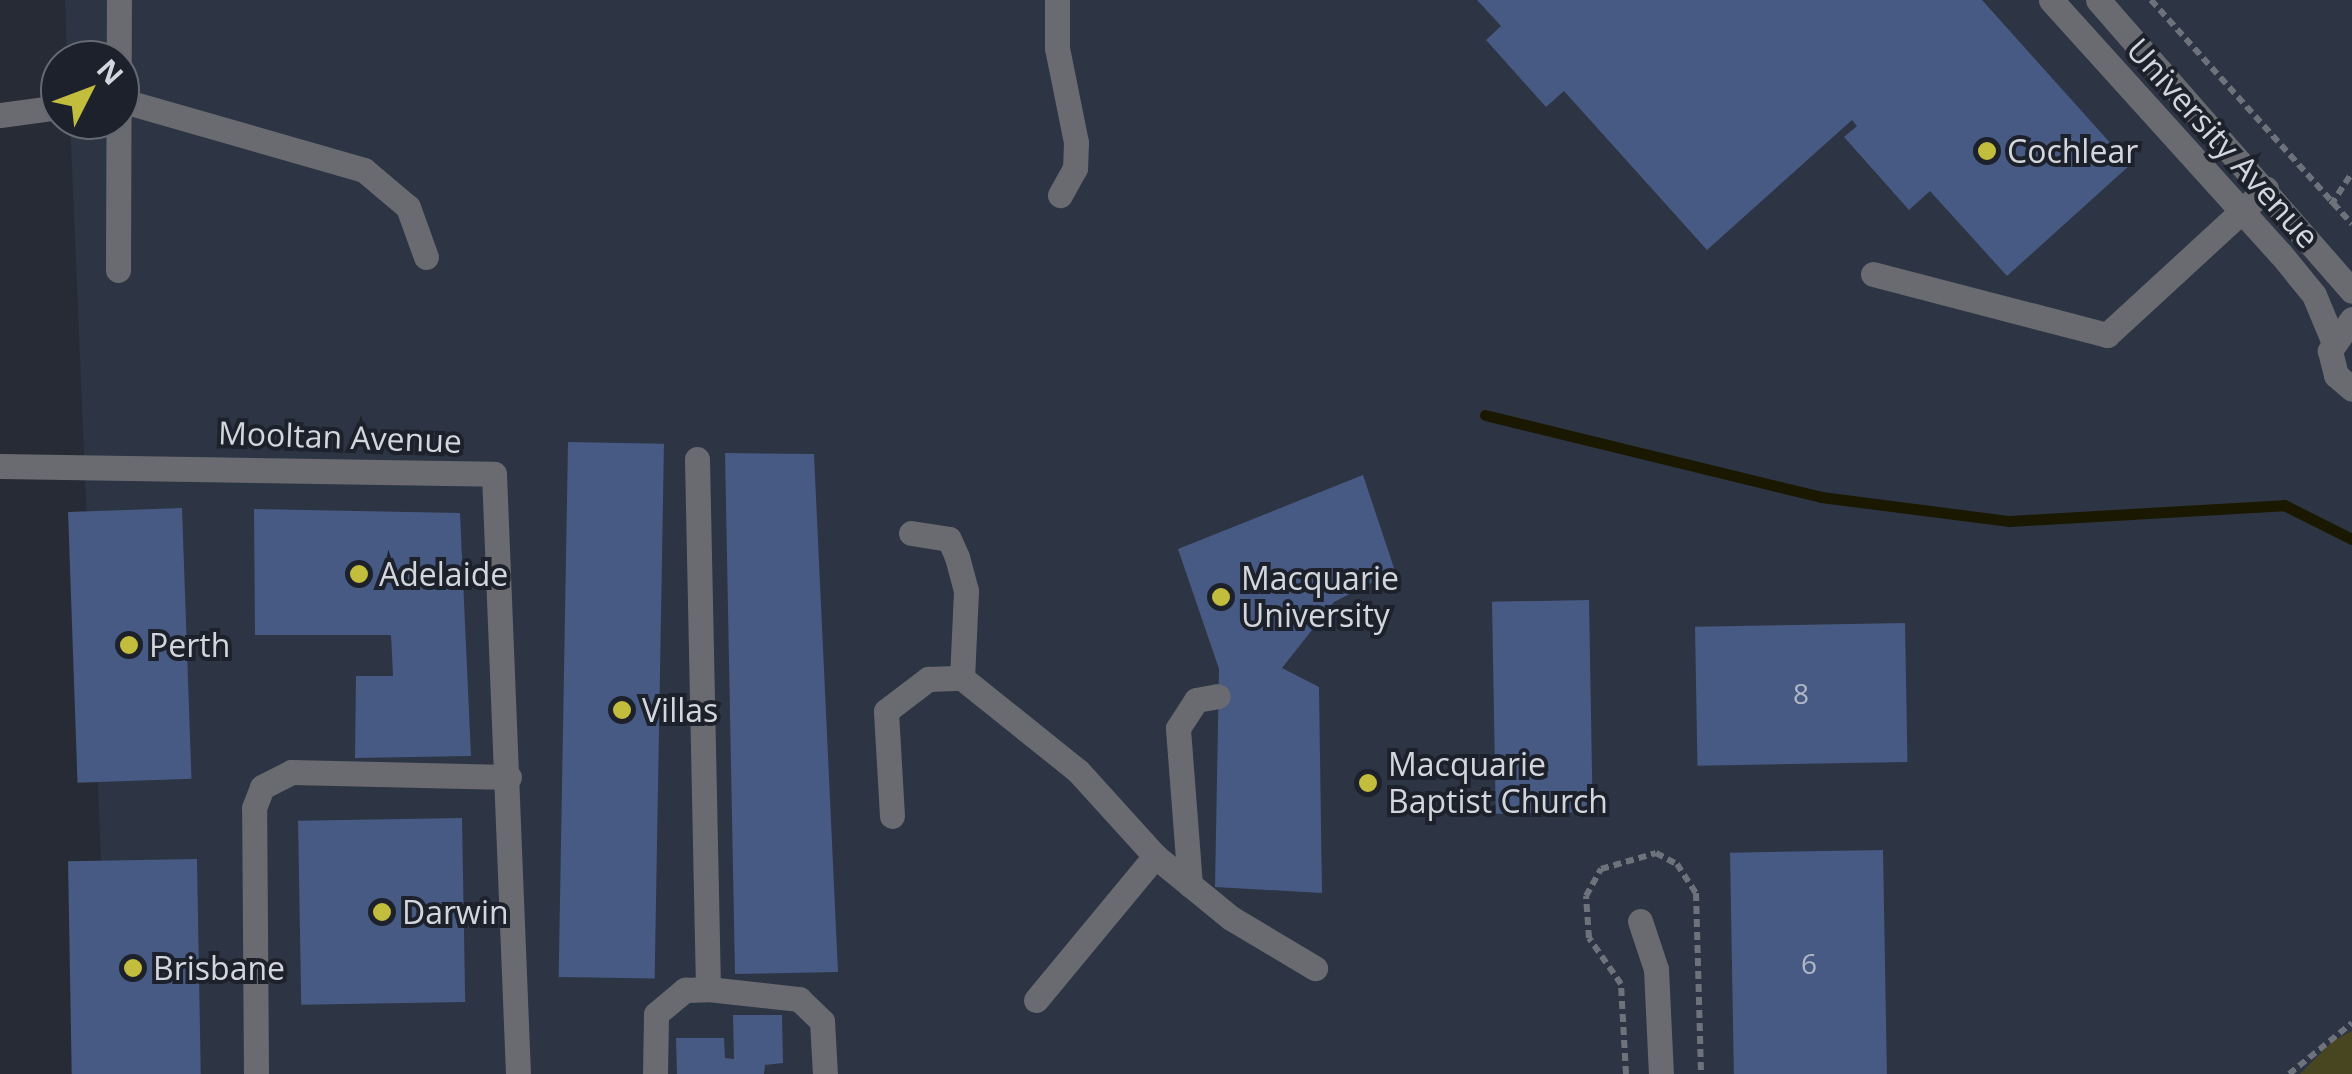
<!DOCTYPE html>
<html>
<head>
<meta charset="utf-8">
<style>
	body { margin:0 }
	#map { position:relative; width:2352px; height:1074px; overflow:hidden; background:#272b35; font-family:"Open Sans",sans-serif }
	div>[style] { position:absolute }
	.built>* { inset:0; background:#2d3443 }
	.green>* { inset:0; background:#484620 }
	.stream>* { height:11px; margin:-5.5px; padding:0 5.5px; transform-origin:5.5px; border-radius:5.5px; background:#1a1800 }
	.building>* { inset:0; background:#475a84; transform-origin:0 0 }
	.path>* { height:6px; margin-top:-3px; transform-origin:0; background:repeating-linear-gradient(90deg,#6e727a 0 8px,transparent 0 13px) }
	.minor>* { height:25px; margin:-12.5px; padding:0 12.5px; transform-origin:12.5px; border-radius:12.5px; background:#696b70 }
	.dots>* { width:28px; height:28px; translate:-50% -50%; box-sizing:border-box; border:5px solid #1d212b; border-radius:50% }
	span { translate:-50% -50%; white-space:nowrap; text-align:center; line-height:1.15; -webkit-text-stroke:8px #1d212b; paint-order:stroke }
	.number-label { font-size:28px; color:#b0b7c6 }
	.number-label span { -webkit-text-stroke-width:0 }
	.street-label { font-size:32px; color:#d3d6dc }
	.poi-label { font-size:32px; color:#d3d6dc }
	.left { translate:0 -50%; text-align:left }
	.north { position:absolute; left:40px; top:40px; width:100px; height:100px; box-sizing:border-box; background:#1d212b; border:2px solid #666972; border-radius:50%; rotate:48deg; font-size:28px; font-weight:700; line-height:40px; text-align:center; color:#d3d6dc }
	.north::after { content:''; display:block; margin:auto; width:35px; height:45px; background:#c3bd3e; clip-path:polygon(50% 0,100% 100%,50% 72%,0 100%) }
</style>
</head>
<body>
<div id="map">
	<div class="built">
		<div style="clip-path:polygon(65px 0,2352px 0,2352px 1074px,110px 1074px,70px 120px,120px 120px,120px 60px,67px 60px)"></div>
	</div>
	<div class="green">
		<div style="clip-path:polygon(2352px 1031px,2352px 1074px,2300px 1074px,2333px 1041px)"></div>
	</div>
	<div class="stream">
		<div style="left:1485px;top:415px;width:346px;rotate:13.7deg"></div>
		<div style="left:1821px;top:497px;width:190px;rotate:7.3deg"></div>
		<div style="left:2009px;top:521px;width:275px;rotate:-3.3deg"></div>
		<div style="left:2284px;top:505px;width:76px;rotate:26.6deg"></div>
	</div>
	<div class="building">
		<div style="clip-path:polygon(1477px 0,1982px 0,2130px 165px,2007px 276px,1930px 191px,1909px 210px,1844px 137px,1857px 126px,1852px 120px,1707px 250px,1564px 91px,1546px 107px,1486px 40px,1501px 26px)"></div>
		<div style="left:568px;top:442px;width:96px;height:535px;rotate:1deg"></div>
		<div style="clip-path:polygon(725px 453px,814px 454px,838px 972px,735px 974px)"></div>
		<div style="clip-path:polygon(1363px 475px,1395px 571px,1334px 602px,1282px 668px,1319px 687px,1322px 893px,1215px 887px,1219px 669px,1178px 549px)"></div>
		<div style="left:182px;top:508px;width:271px;height:114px;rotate:88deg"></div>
		<div style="clip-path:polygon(254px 509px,460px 513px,471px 756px,355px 758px,356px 676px,393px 676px,391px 635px,255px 635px)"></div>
		<div style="left:1589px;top:600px;width:212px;height:97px;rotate:89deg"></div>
		<div style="left:1905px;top:623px;width:139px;height:210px;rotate:89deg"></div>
		<div style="left:462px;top:818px;width:184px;height:164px;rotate:89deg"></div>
		<div style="left:1883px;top:850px;width:224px;height:153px;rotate:89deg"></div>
		<div style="left:197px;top:859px;width:215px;height:129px;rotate:89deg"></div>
		<div style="clip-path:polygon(733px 1015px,782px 1015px,783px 1063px,765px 1065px,764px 1074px,677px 1074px,676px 1038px,724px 1038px,725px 1058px,734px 1059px)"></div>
	</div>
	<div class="path">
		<div style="left:2151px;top:0;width:301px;rotate:48.1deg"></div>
		<div style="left:2331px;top:205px;width:38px;rotate:-57deg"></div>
		<div style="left:1626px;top:1074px;width:90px;rotate:-93.2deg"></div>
		<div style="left:1621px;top:984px;width:56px;rotate:-124.8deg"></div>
		<div style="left:1589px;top:938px;width:42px;rotate:-94.1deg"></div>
		<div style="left:1586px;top:896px;width:31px;rotate:-61deg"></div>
		<div style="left:1601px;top:869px;width:57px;rotate:-16.2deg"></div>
		<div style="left:1656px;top:853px;width:24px;rotate:28deg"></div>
		<div style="left:1677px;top:864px;width:35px;rotate:57deg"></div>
		<div style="left:1696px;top:893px;width:181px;rotate:88.4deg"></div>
		<div style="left:2289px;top:1074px;width:81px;rotate:-39deg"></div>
	</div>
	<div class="minor">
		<div style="left:1057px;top:0;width:48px;rotate:90deg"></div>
		<div style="left:1057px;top:48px;width:96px;rotate:78.6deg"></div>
		<div style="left:1076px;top:142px;width:26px;rotate:92deg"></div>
		<div style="left:1075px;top:168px;width:31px;rotate:119deg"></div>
		<div style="left:2051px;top:0;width:341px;rotate:47.9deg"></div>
		<div style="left:2280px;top:253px;width:54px;rotate:51deg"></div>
		<div style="left:2314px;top:295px;width:47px;rotate:67.3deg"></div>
		<div style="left:2098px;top:0;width:386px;rotate:48.9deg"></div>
		<div style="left:120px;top:100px;width:254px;rotate:16deg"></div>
		<div style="left:364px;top:170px;width:57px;rotate:40.1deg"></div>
		<div style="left:408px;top:207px;width:53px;rotate:70.2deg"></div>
		<div style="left:0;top:115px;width:61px;rotate:-7.6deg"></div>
		<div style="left:118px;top:270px;width:270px;rotate:-89.8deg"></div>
		<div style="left:1873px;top:274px;width:242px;rotate:14.6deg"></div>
		<div style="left:2107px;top:335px;width:216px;rotate:-42.6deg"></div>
		<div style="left:2352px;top:319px;width:39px;rotate:125deg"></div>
		<div style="left:2330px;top:351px;width:25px;rotate:76deg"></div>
		<div style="left:2336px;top:375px;width:21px;rotate:41deg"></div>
		<div style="left:697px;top:459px;width:530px;rotate:88.81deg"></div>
		<div style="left:0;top:466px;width:494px;rotate:0.9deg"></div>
		<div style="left:494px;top:474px;width:600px;rotate:87.71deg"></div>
		<div style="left:911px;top:533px;width:38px;rotate:9deg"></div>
		<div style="left:949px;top:539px;width:20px;rotate:66deg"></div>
		<div style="left:957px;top:557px;width:35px;rotate:75deg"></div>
		<div style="left:966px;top:591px;width:87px;rotate:92.6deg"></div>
		<div style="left:892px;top:816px;width:105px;rotate:-93.3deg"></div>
		<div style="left:886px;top:711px;width:53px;rotate:-37.3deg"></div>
		<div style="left:928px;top:679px;width:34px;rotate:-2deg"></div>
		<div style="left:962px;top:678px;width:149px;rotate:38.7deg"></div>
		<div style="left:1078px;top:771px;width:115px;rotate:47.8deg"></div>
		<div style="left:1155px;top:856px;width:98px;rotate:39.2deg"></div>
		<div style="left:1231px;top:918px;width:98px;rotate:30.8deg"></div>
		<div style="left:1190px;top:885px;width:157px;rotate:-94.4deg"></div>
		<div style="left:1178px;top:728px;width:33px;rotate:-57deg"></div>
		<div style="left:1196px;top:700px;width:22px;rotate:-10deg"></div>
		<div style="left:1640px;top:921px;width:51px;rotate:71.6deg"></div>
		<div style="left:1656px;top:969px;width:105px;rotate:87.3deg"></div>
		<div style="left:1036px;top:1000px;width:187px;rotate:-50.4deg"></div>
		<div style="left:256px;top:1074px;width:266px;rotate:-90.4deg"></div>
		<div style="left:254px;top:808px;width:22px;rotate:-69deg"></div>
		<div style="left:262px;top:787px;width:33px;rotate:-27deg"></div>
		<div style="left:291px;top:772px;width:218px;rotate:1.3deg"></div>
		<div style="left:655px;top:1074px;width:60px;rotate:-89deg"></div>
		<div style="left:656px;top:1014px;width:38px;rotate:-40deg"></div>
		<div style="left:685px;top:990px;width:23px;rotate:-2deg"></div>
		<div style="left:708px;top:989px;width:92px;rotate:6.3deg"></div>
		<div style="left:799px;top:999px;width:32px;rotate:44deg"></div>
		<div style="left:822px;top:1021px;width:53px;rotate:86.8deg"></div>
	</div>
	<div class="dots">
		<div style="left:1987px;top:151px;background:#c3bd3e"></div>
		<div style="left:359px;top:574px;background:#c3bd3e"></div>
		<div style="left:1221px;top:597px;background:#c3bd3e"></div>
		<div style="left:129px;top:645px;background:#c3bd3e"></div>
		<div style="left:622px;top:710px;background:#c3bd3e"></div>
		<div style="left:1368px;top:783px;background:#c3bd3e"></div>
		<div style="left:382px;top:912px;background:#c3bd3e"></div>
		<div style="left:133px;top:968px;background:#c3bd3e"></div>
	</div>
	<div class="number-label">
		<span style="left:1801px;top:693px">8</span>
		<span style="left:1809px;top:963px">6</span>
	</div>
	<div class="street-label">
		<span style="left:2223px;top:143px;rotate:48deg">University Avenue</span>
		<span style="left:340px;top:437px;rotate:2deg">Mooltan Avenue</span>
	</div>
	<div class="poi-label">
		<span class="left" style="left:2007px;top:151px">Cochlear</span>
		<span class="left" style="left:379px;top:574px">Adelaide</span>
		<span class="left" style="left:1241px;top:597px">Macquarie<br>University</span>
		<span class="left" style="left:149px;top:645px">Perth</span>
		<span class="left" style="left:642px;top:710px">Villas</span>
		<span class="left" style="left:1388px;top:783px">Macquarie<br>Baptist Church</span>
		<span class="left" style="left:402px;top:912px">Darwin</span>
		<span class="left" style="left:153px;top:968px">Brisbane</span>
	</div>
	<div class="north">N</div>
</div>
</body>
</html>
